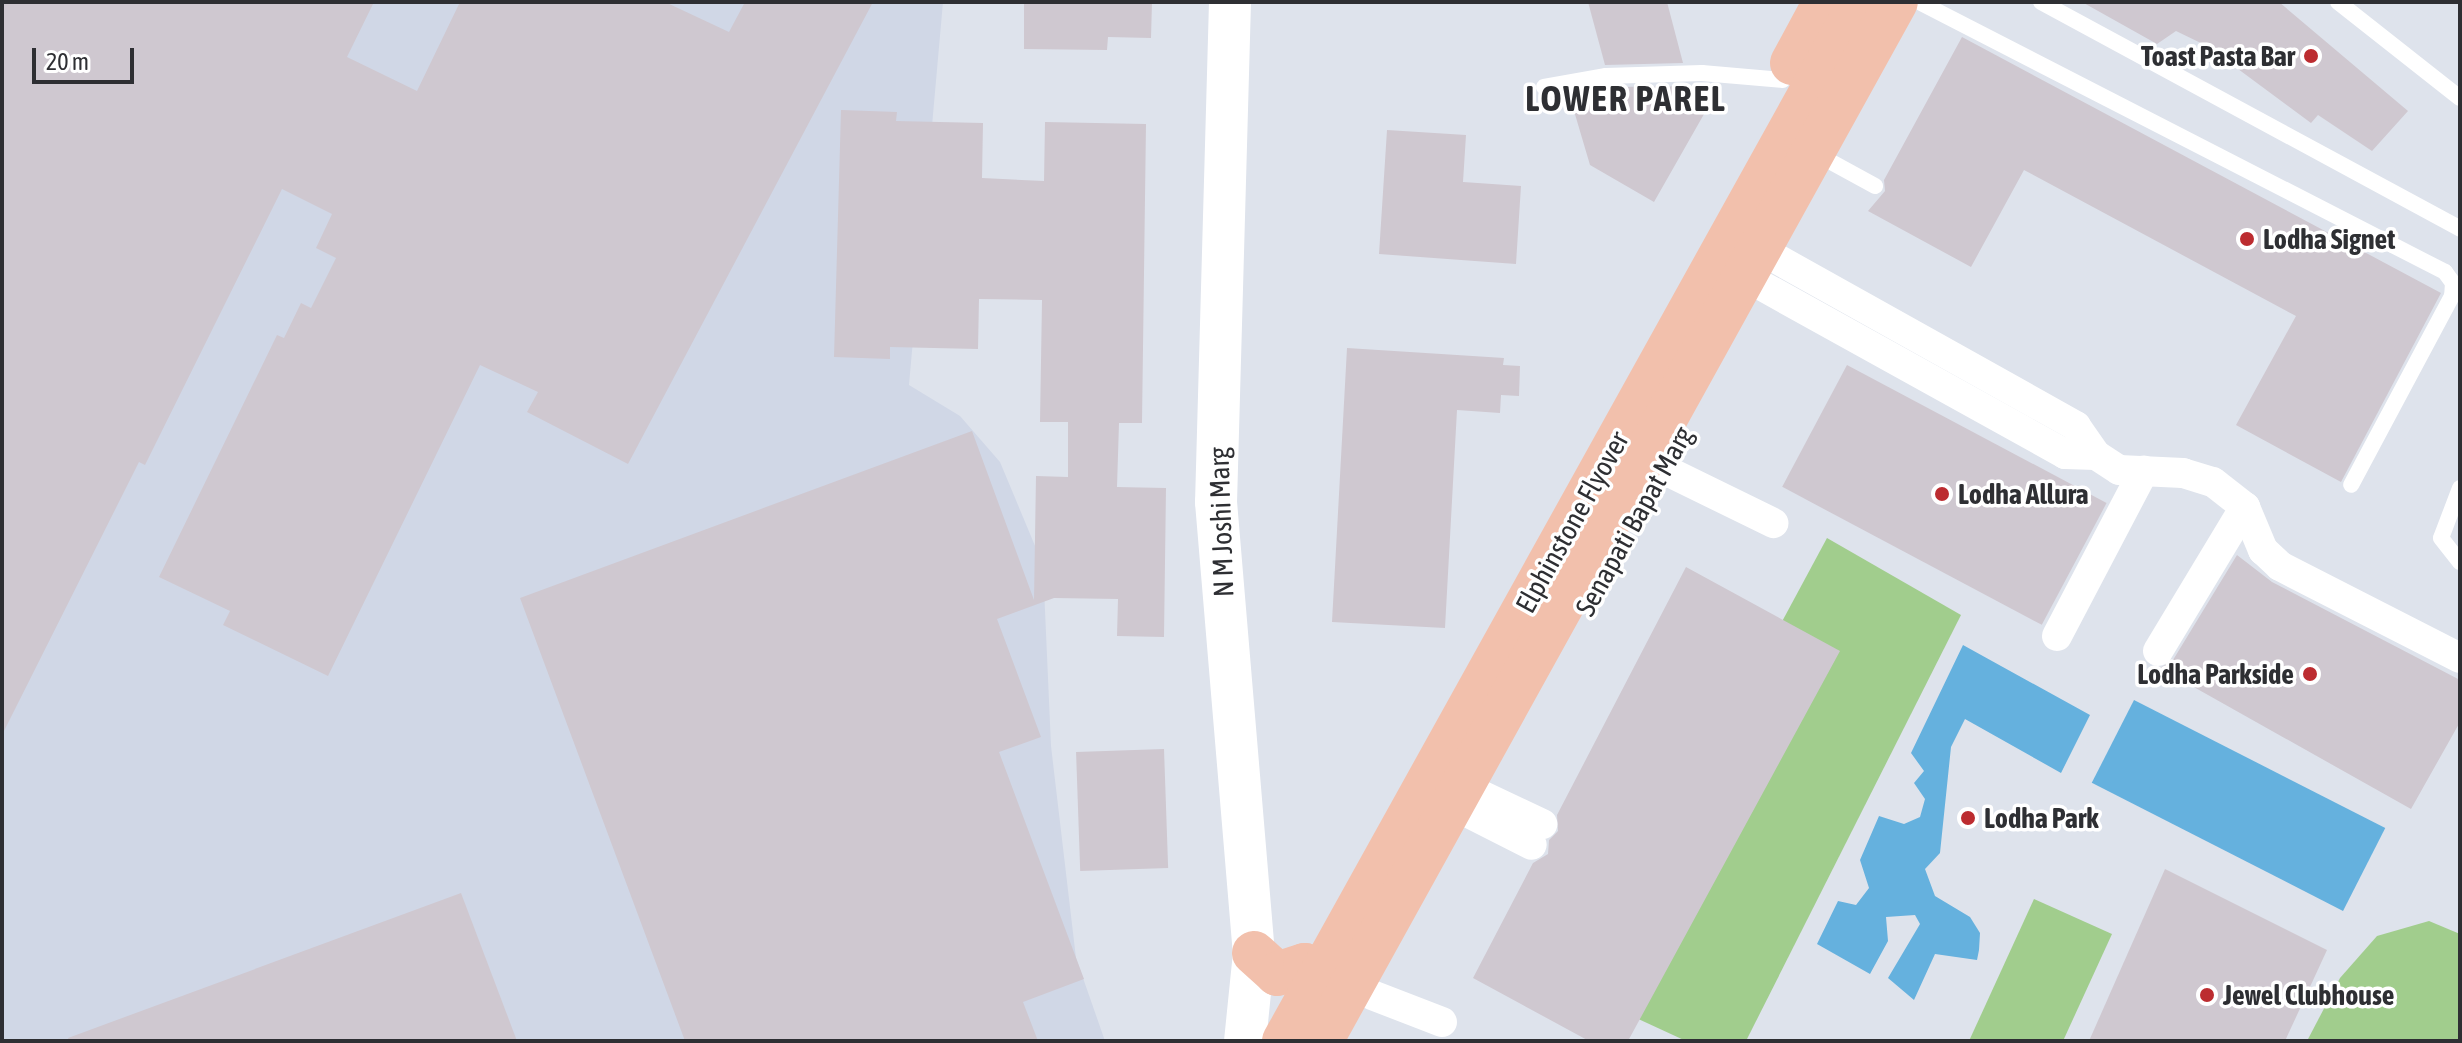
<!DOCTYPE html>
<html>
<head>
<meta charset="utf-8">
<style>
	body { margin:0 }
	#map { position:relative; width:2462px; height:1043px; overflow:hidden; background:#dee3ec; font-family:"Asap Condensed",sans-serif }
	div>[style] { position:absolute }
	.built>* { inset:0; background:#d0d7e6 }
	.green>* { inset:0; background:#a1cd8d }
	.water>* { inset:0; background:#65b1de; transform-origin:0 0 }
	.building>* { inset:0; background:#cfc8d0; transform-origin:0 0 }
	.service>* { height:16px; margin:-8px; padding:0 8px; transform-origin:8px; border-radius:8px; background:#fff }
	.minor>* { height:30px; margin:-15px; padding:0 15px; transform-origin:15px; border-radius:15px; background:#fff }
	.secondary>* { height:42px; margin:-21px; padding:0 21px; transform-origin:21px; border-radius:21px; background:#fff }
	.primary>* { height:44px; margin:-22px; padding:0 22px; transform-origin:22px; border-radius:22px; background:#f2c0ac }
	.dots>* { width:22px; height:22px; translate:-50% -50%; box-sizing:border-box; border:4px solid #fff; border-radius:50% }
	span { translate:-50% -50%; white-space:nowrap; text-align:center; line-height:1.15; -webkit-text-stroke:7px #fff; paint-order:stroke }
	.poi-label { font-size:28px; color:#2e2f33; font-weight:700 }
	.right { translate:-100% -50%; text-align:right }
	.left { translate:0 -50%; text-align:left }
	.street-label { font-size:28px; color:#2e2f33 }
	.district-label { font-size:36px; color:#2e2f33; font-weight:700; letter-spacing:2px }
	.frame { position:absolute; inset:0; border:4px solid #2e2f33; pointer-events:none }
	.scale { position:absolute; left:32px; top:48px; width:102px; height:36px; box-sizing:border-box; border:4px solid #2e2f33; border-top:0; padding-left:10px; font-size:24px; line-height:28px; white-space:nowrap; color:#2e2f33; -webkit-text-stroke:6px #fff; paint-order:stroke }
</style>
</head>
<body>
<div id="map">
	<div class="built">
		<div style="clip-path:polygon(2px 2px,943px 2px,909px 385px,960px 416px,1000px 462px,1043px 565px,1051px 746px,1076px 958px,1105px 1041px,2px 1041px)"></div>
	</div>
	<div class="green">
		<div style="clip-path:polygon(1827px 538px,1961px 615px,1746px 1041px,1686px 1041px,1582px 993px)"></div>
		<div style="clip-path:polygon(2034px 899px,2112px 934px,2063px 1041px,1969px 1041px)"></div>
		<div style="clip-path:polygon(2429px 921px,2460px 934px,2460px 1041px,2307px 1041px,2340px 978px,2377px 936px)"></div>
	</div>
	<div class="water">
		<div style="clip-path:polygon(1963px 645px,2090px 715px,2061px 773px,1965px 719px,1951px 747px,1940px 853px,1925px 869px,1935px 896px,1970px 917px,1980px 933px,1979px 950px,1977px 960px,1935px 954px,1914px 1000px,1888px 978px,1920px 924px,1915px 915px,1886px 917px,1888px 941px,1870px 974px,1817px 944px,1838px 901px,1856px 905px,1869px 888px,1860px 860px,1879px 816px,1904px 824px,1920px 817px,1925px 799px,1914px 783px,1924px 771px,1911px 753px)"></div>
		<div style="left:2134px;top:700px;width:282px;height:93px;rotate:27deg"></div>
	</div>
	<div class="building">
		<div style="clip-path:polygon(2px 2px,374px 2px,347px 57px,417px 91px,460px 2px,665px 2px,729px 32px,745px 2px,873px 2px,628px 464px,527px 412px,538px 392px,480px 365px,328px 676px,223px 625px,230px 611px,159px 577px,277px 335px,284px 338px,301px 303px,311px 308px,336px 258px,316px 248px,332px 214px,282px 189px,145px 465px,139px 462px,2px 735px)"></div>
		<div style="clip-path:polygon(1024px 2px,1152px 2px,1151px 38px,1108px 37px,1107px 50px,1024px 49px)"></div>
		<div style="clip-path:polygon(1588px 2px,1667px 2px,1683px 63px,1605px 65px)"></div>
		<div style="clip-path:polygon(2082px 2px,2279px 2px,2408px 111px,2372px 151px,2318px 115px,2311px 123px,2207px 46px,2176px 31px,2157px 44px)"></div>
		<div style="clip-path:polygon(1962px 37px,2441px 293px,2341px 482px,2236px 425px,2296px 316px,2024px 170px,1971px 267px,1868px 211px,1885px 191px,1884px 180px)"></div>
		<div style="clip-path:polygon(1720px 86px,1654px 202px,1590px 165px,1569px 94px,1612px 92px,1610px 87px)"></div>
		<div style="clip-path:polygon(841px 110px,897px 112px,896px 121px,983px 123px,982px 178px,1044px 181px,1045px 122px,1146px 124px,1142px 423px,1119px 423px,1117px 487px,1166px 488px,1164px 637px,1117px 636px,1118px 599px,1054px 598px,997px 619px,1041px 737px,999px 752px,1084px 979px,1023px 1002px,1038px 1041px,685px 1041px,520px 598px,972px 431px,1034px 600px,1036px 476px,1068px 477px,1068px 422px,1040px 422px,1042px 300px,979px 299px,978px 349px,890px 347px,890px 359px,834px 357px)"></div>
		<div style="clip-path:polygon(1387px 130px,1466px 135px,1463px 182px,1521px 186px,1516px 264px,1379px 254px)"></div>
		<div style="clip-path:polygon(1347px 348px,1504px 358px,1503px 365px,1520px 366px,1519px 396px,1501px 395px,1500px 413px,1457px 410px,1445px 628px,1332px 622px)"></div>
		<div style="left:1847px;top:365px;width:294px;height:138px;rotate:28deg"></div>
		<div style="clip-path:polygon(2237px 555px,2272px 582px,2460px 680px,2460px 722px,2411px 809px,2160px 668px,2173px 660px)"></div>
		<div style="clip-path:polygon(1686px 567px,1840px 651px,1628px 1041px,1589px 1041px,1473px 978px,1533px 863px,1548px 854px,1549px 840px,1558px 831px,1557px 815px)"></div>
		<div style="left:1164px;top:749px;width:119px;height:88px;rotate:88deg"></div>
		<div style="clip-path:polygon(2165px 869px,2327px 950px,2285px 1041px,2089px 1041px)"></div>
		<div style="clip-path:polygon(461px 893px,517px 1041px,69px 1041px,68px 1038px)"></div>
	</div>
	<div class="service">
		<div style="left:2041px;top:2px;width:477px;rotate:28.4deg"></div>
		<div style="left:2338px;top:2px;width:155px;rotate:38.2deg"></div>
		<div style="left:1921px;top:3px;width:589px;rotate:27.17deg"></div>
		<div style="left:2445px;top:272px;width:14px;rotate:54deg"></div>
		<div style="left:2453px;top:283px;width:13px;rotate:94deg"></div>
		<div style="left:2452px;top:296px;width:214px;rotate:118.1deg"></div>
		<div style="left:1544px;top:87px;width:63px;rotate:-10.1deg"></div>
		<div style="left:1606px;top:76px;width:96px;rotate:-1.8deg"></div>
		<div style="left:1702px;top:73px;width:81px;rotate:4.9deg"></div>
		<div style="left:1833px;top:163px;width:48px;rotate:28.7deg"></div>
		<div style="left:2460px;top:488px;width:53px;rotate:110.8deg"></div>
		<div style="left:2441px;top:538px;width:31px;rotate:52deg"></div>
	</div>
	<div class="minor">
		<div style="left:1764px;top:287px;width:344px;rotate:29deg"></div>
		<div style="left:2065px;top:454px;width:31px;rotate:2deg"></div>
		<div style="left:2096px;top:455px;width:35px;rotate:-125deg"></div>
		<div style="left:2076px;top:426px;width:340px;rotate:-150.8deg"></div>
		<div style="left:2096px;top:455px;width:27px;rotate:33deg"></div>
		<div style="left:2119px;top:470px;width:64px;rotate:2.7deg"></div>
		<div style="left:2183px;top:473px;width:31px;rotate:17deg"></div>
		<div style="left:2213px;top:482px;width:41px;rotate:38deg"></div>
		<div style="left:2245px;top:507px;width:47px;rotate:67.3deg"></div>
		<div style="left:2263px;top:550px;width:23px;rotate:43deg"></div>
		<div style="left:2280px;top:566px;width:202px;rotate:27.1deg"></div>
		<div style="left:1663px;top:469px;width:123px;rotate:26.1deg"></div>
		<div style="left:2057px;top:636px;width:187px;rotate:-62.3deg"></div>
		<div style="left:2158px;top:651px;width:168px;rotate:-58.9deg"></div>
		<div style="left:1481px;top:795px;width:68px;rotate:25.4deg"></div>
		<div style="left:1471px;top:814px;width:68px;rotate:26.9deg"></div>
		<div style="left:1372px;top:995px;width:75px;rotate:21.1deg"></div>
	</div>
	<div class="secondary">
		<div style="left:1230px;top:2px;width:500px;rotate:91.6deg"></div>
		<div style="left:1216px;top:502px;width:453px;rotate:85.2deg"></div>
		<div style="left:1254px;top:953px;width:88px;rotate:95.8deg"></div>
	</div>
	<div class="primary">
		<div style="left:1792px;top:63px;width:69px;rotate:-61.6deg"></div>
		<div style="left:1254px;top:953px;width:31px;rotate:42deg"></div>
		<div style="left:1277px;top:974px;width:29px;rotate:-18deg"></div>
		<div style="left:1305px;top:965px;width:38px;rotate:25deg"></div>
		<div style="left:1284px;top:1041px;width:1188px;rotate:-60.95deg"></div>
		<div style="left:1321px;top:1041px;width:1187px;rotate:-61.04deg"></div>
	</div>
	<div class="dots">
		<div style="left:2311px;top:56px;background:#bc2c30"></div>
		<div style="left:2247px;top:239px;background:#bc2c30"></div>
		<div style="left:1942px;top:494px;background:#bc2c30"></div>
		<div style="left:2310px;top:674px;background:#bc2c30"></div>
		<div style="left:1968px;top:818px;background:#bc2c30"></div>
		<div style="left:2207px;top:995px;background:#bc2c30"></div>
	</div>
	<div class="poi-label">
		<span class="right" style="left:2295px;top:56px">Toast Pasta Bar</span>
		<span class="left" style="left:2263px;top:239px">Lodha Signet</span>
		<span class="left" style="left:1958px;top:494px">Lodha Allura</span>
		<span class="right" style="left:2294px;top:674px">Lodha Parkside</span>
		<span class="left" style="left:1984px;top:818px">Lodha Park</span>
		<span class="left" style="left:2223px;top:995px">Jewel Clubhouse</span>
	</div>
	<div class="street-label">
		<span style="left:1634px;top:521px;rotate:-61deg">Senapati Bapat Marg</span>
		<span style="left:1221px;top:522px;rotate:-92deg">N M Joshi Marg</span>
		<span style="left:1572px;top:522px;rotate:-61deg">Elphinstone Flyover</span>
	</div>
	<div class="district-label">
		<span style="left:1626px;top:99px">LOWER PAREL</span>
	</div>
	<div class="frame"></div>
	<div class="scale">20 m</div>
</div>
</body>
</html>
